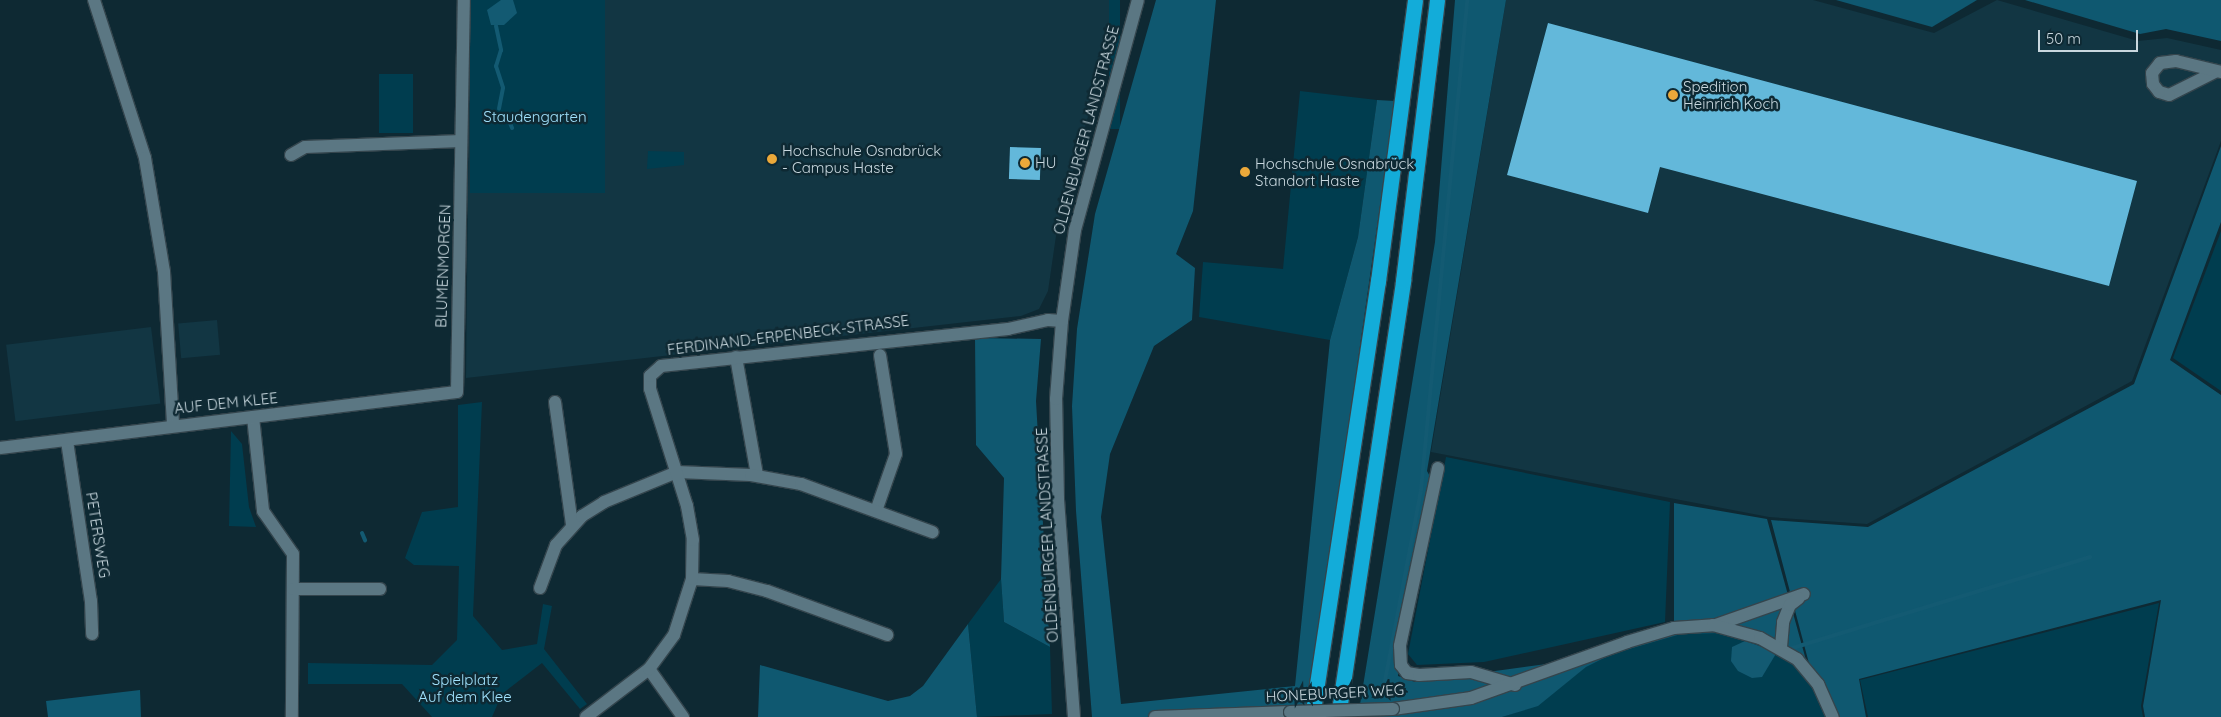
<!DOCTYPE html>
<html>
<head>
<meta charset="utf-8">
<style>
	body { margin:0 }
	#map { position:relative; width:2221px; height:717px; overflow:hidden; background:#0e2933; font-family:Quicksand,sans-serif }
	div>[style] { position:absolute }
	.built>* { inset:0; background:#123643; transform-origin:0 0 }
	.green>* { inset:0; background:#003d4f; transform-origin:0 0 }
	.forest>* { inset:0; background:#0f5870 }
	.water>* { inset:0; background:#135a72 }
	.stream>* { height:4px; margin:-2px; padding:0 2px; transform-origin:2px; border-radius:2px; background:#135a72 }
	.building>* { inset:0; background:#63b8da; transform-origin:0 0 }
	.roads { filter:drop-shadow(1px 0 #34454d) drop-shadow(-1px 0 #34454d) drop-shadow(0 1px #34454d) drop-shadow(0 -1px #34454d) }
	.minor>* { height:12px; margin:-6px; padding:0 6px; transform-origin:6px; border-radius:6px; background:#5b7783 }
	.highway>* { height:15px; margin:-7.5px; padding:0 7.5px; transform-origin:7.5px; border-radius:7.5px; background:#13acd9 }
	.bridges { filter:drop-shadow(1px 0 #34454d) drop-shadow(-1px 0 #34454d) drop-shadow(0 1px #34454d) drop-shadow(0 -1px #34454d) }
	.minor-bridge>* { height:12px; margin:-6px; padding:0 6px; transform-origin:6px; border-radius:6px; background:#5b7783 }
	.dots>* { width:14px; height:14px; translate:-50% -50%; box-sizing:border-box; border:2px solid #0e2933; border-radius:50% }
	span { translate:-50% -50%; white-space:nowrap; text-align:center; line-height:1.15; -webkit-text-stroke:5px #0e2933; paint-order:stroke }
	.poi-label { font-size:15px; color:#c9d8df }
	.left { translate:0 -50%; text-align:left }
	.park-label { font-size:15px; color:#a0e1fc }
	.street-label { font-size:15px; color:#c9d8df }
	.scale { position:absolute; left:2038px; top:30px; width:100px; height:22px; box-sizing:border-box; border:2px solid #c9d8df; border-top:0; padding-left:6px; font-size:15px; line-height:18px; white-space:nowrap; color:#c9d8df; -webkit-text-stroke:4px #0e2933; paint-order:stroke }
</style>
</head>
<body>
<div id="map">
	<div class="built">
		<div style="clip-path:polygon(470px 0,1120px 0,1057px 229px,1048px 291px,1039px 309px,1021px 316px,466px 378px)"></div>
		<div style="clip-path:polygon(1506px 0,1813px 0,1934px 33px,1997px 0,2138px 41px,2167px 38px,2221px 50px,2221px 141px,2132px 381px,1867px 524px,1769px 517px,1431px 452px)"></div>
		<div style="left:217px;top:320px;width:35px;height:39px;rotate:85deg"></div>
		<div style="left:151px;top:327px;width:77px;height:146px;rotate:83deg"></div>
	</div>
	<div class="green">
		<div style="left:470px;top:0;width:135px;height:193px"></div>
		<div style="left:1109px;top:0;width:11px;height:129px"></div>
		<div style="left:379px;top:74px;width:34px;height:59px"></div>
		<div style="clip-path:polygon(1300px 91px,1377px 100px,1358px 237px,1330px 340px,1199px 317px,1203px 262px,1283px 269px)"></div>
		<div style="clip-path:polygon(648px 151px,684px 152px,684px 165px,647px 169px)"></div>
		<div style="clip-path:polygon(2221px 231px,2221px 391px,2173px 358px)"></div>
		<div style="clip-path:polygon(482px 402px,473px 616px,502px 650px,537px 644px,543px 604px,552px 606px,544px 649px,587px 704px,580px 709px,542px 663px,502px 694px,492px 717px,432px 717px,402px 684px,308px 684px,308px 663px,432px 665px,457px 640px,459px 566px,414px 565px,405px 558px,422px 512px,458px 507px,458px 405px)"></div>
		<div style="clip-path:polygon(231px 431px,242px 444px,249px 507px,256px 527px,229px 526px)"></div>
		<div style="clip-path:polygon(1446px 457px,1670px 502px,1665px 622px,1484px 662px,1417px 665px,1408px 654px)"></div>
		<div style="clip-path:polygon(1001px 579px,1004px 622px,1050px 647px,1052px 714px,977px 717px,968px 624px)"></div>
		<div style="clip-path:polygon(2159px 603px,2141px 706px,2143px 717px,1868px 717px,1860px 680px)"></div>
		<div style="clip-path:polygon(1713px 625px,1781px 647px,1809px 671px,1831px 717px,1502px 717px,1538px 705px,1598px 657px,1674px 628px)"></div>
	</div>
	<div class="forest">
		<div style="clip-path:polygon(1156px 0,1216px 0,1193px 211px,1176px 254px,1195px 268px,1192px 320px,1154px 346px,1110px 454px,1101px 517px,1121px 704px,1295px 686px,1330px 340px,1358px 237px,1377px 100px,1395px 101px,1307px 717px,1092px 717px,1076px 511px,1072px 406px,1077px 329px,1095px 214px)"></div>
		<div style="clip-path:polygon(1455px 0,1506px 0,1427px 471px,1434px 484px,1400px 646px,1398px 676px,1415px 682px,1598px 657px,1674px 628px,1674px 503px,1767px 519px,1809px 671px,1781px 647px,1721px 633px,1681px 634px,1612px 654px,1586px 667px,1538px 706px,1502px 717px,1358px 717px,1435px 242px)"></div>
		<div style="clip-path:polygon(1836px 0,1977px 0,1932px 27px)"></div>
		<div style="clip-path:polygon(2025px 0,2221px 0,2221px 41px,2166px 29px,2140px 34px)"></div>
		<div style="clip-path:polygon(2221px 146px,2221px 222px,2170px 360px,2221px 395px,2221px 717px,2145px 717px,2143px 706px,2161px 600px,1859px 679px,1866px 717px,1832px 717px,1811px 671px,1771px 520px,1868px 527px,2134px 384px)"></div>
		<div style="clip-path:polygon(975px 338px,1041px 339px,1036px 401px,1050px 647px,1004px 622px,1001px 579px,1004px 478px,976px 445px)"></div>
		<div style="clip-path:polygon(968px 624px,977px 717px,758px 717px,760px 665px,888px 701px,910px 696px,923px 686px)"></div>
		<div style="clip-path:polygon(140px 690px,141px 717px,48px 717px,46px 701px)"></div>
	</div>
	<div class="water">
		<div style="clip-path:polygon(501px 0,513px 0,517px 13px,504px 25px,491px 25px,487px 10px)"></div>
		<div style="clip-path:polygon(1745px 641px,1777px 652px,1762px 677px,1752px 678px,1738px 671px,1731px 661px,1732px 647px)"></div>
	</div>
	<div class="stream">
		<div style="left:496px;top:26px;width:25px;rotate:78deg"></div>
		<div style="left:501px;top:50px;width:17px;rotate:107deg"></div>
		<div style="left:496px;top:66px;width:23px;rotate:72deg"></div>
		<div style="left:503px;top:88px;width:21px;rotate:101deg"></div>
		<div style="left:507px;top:116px;width:13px;rotate:67deg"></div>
		<div style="left:362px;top:533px;width:8px;rotate:67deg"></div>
		<div style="left:1786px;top:650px;width:318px;rotate:-17deg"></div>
		<div style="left:1384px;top:686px;width:199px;rotate:-79.3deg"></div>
		<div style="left:1421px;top:490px;width:492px;rotate:-84.6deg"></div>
	</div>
	<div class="building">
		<div style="clip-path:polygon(1548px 23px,2137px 181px,2109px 286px,1660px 167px,1648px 213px,1507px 175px)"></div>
		<div style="left:1010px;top:147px;width:31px;height:32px;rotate:2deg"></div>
	</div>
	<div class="roads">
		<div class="minor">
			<div style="left:94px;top:0;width:166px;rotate:72.1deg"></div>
			<div style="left:145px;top:158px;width:116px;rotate:80.5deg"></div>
			<div style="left:164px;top:272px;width:153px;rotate:86.6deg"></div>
			<div style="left:2215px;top:72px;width:51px;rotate:153.4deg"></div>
			<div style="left:2169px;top:95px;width:10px;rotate:-163deg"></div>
			<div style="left:2159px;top:92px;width:10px;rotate:-127deg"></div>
			<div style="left:2153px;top:84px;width:11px;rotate:-95deg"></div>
			<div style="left:2152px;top:73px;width:13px;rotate:-51deg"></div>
			<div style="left:2160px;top:63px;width:16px;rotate:-7deg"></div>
			<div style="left:2176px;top:61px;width:46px;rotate:13.7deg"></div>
			<div style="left:291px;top:155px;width:16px;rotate:-30deg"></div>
			<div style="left:305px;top:147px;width:156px;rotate:-2.2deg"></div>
			<div style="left:736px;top:357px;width:120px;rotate:79.9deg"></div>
			<div style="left:555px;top:402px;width:124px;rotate:82.1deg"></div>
			<div style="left:253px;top:417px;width:95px;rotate:83.9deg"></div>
			<div style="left:263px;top:511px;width:52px;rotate:55.1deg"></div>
			<div style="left:293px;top:554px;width:163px;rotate:90.4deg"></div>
			<div style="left:67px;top:441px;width:162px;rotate:81.5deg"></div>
			<div style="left:91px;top:601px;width:33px;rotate:88deg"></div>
			<div style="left:0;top:448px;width:460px;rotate:-7deg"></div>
			<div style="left:457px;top:392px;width:392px;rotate:-89deg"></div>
			<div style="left:1438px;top:468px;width:182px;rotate:102.1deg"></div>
			<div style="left:1400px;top:646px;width:19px;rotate:87deg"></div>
			<div style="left:1401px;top:665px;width:10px;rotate:53deg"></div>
			<div style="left:1407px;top:673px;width:12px;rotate:9deg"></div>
			<div style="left:1419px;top:675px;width:52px;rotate:-3.3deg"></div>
			<div style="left:1471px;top:672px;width:46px;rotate:16.5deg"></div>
			<div style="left:876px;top:511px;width:60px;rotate:-70.7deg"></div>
			<div style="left:896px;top:454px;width:100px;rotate:-99.2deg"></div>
			<div style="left:692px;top:579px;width:36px;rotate:3deg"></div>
			<div style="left:728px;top:581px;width:40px;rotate:14.4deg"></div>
			<div style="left:767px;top:591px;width:128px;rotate:20.1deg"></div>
			<div style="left:540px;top:588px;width:46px;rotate:-69.6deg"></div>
			<div style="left:556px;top:545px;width:39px;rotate:-48deg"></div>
			<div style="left:582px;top:516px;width:26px;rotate:-32deg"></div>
			<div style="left:604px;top:502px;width:79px;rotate:-22.3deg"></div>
			<div style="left:677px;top:472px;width:74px;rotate:2.3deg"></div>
			<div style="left:751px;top:475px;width:51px;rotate:10.2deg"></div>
			<div style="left:801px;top:484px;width:140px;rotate:20.1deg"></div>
			<div style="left:293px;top:589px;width:87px"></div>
			<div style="left:1716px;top:625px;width:93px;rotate:-19.4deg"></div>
			<div style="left:1781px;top:647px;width:25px;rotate:-85deg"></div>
			<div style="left:1783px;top:622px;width:18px;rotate:-68deg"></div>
			<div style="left:1790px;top:605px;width:11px;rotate:-38deg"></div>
			<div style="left:649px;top:669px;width:59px;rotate:54.7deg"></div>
			<div style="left:1393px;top:709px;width:79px;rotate:-8deg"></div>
			<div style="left:1471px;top:698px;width:166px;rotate:-19.7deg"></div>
			<div style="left:1627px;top:642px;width:49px;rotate:-16.6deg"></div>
			<div style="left:1674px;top:628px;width:39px;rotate:-4deg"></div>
			<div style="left:1713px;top:625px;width:49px;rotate:15.5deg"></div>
			<div style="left:1760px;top:638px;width:43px;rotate:29.6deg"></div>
			<div style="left:1797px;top:659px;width:33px;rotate:50deg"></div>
			<div style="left:1818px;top:684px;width:36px;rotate:66deg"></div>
			<div style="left:586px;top:717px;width:79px;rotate:-37.3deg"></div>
			<div style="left:649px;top:669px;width:42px;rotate:-53.7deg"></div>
			<div style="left:674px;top:635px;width:59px;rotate:-72.2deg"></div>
			<div style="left:692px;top:579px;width:39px;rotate:-89deg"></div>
			<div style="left:693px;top:540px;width:35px;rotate:-100deg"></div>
			<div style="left:687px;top:506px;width:123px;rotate:-107.5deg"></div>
			<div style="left:650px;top:389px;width:13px;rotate:-90deg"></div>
			<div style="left:650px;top:376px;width:15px;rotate:-42deg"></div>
			<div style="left:661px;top:366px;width:349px;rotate:-6.1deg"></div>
			<div style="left:1008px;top:329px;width:41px;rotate:-12.7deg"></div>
			<div style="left:1048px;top:320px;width:14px;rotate:4deg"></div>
			<div style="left:1074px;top:717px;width:219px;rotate:-94.2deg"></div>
			<div style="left:1058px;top:499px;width:100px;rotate:-91.1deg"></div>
			<div style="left:1056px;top:399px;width:78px;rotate:-85.6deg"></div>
			<div style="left:1062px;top:321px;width:92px;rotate:-81.9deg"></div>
			<div style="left:1075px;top:230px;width:238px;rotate:-74.7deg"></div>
			<div style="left:1155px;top:717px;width:135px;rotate:-2.1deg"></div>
		</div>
		<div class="highway">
			<div style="left:1312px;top:717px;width:441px;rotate:-81.4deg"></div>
			<div style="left:1378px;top:281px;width:283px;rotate:-82.5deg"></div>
			<div style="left:1338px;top:717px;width:441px;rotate:-81.5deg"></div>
			<div style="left:1403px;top:281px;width:283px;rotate:-83.1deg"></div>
		</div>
	</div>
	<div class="bridges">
		<div class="minor-bridge">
			<div style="left:1290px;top:712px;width:103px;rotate:-1.7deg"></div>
		</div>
	</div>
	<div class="dots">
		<div style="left:1673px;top:95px;background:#eba93a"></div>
		<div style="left:772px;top:159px;background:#eba93a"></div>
		<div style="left:1025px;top:163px;background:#eba93a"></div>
		<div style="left:1245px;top:172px;background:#eba93a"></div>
	</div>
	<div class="poi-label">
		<span class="left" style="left:1683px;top:95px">Spedition<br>Heinrich Koch</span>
		<span class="left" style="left:782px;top:159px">Hochschule Osnabrück<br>- Campus Haste</span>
		<span class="left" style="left:1035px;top:163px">HU</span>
		<span class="left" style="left:1255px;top:172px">Hochschule Osnabrück<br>Standort Haste</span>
	</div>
	<div class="park-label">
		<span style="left:535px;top:117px">Staudengarten</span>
		<span style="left:465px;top:688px">Spielplatz<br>Auf dem Klee</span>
	</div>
	<div class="street-label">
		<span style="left:1086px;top:130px;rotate:-75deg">OLDENBURGER LANDSTRASSE</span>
		<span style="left:443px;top:266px;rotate:-88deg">BLUMENMORGEN</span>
		<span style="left:788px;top:335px;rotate:-7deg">FERDINAND-ERPENBECK-STRASSE</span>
		<span style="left:226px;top:403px;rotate:-6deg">AUF DEM KLEE</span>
		<span style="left:98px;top:535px;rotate:81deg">PETERSWEG</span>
		<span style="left:1047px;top:535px;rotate:-93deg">OLDENBURGER LANDSTRASSE</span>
		<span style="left:1335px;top:693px;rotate:-3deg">HONEBURGER WEG</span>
	</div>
	<div class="scale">50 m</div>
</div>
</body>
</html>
